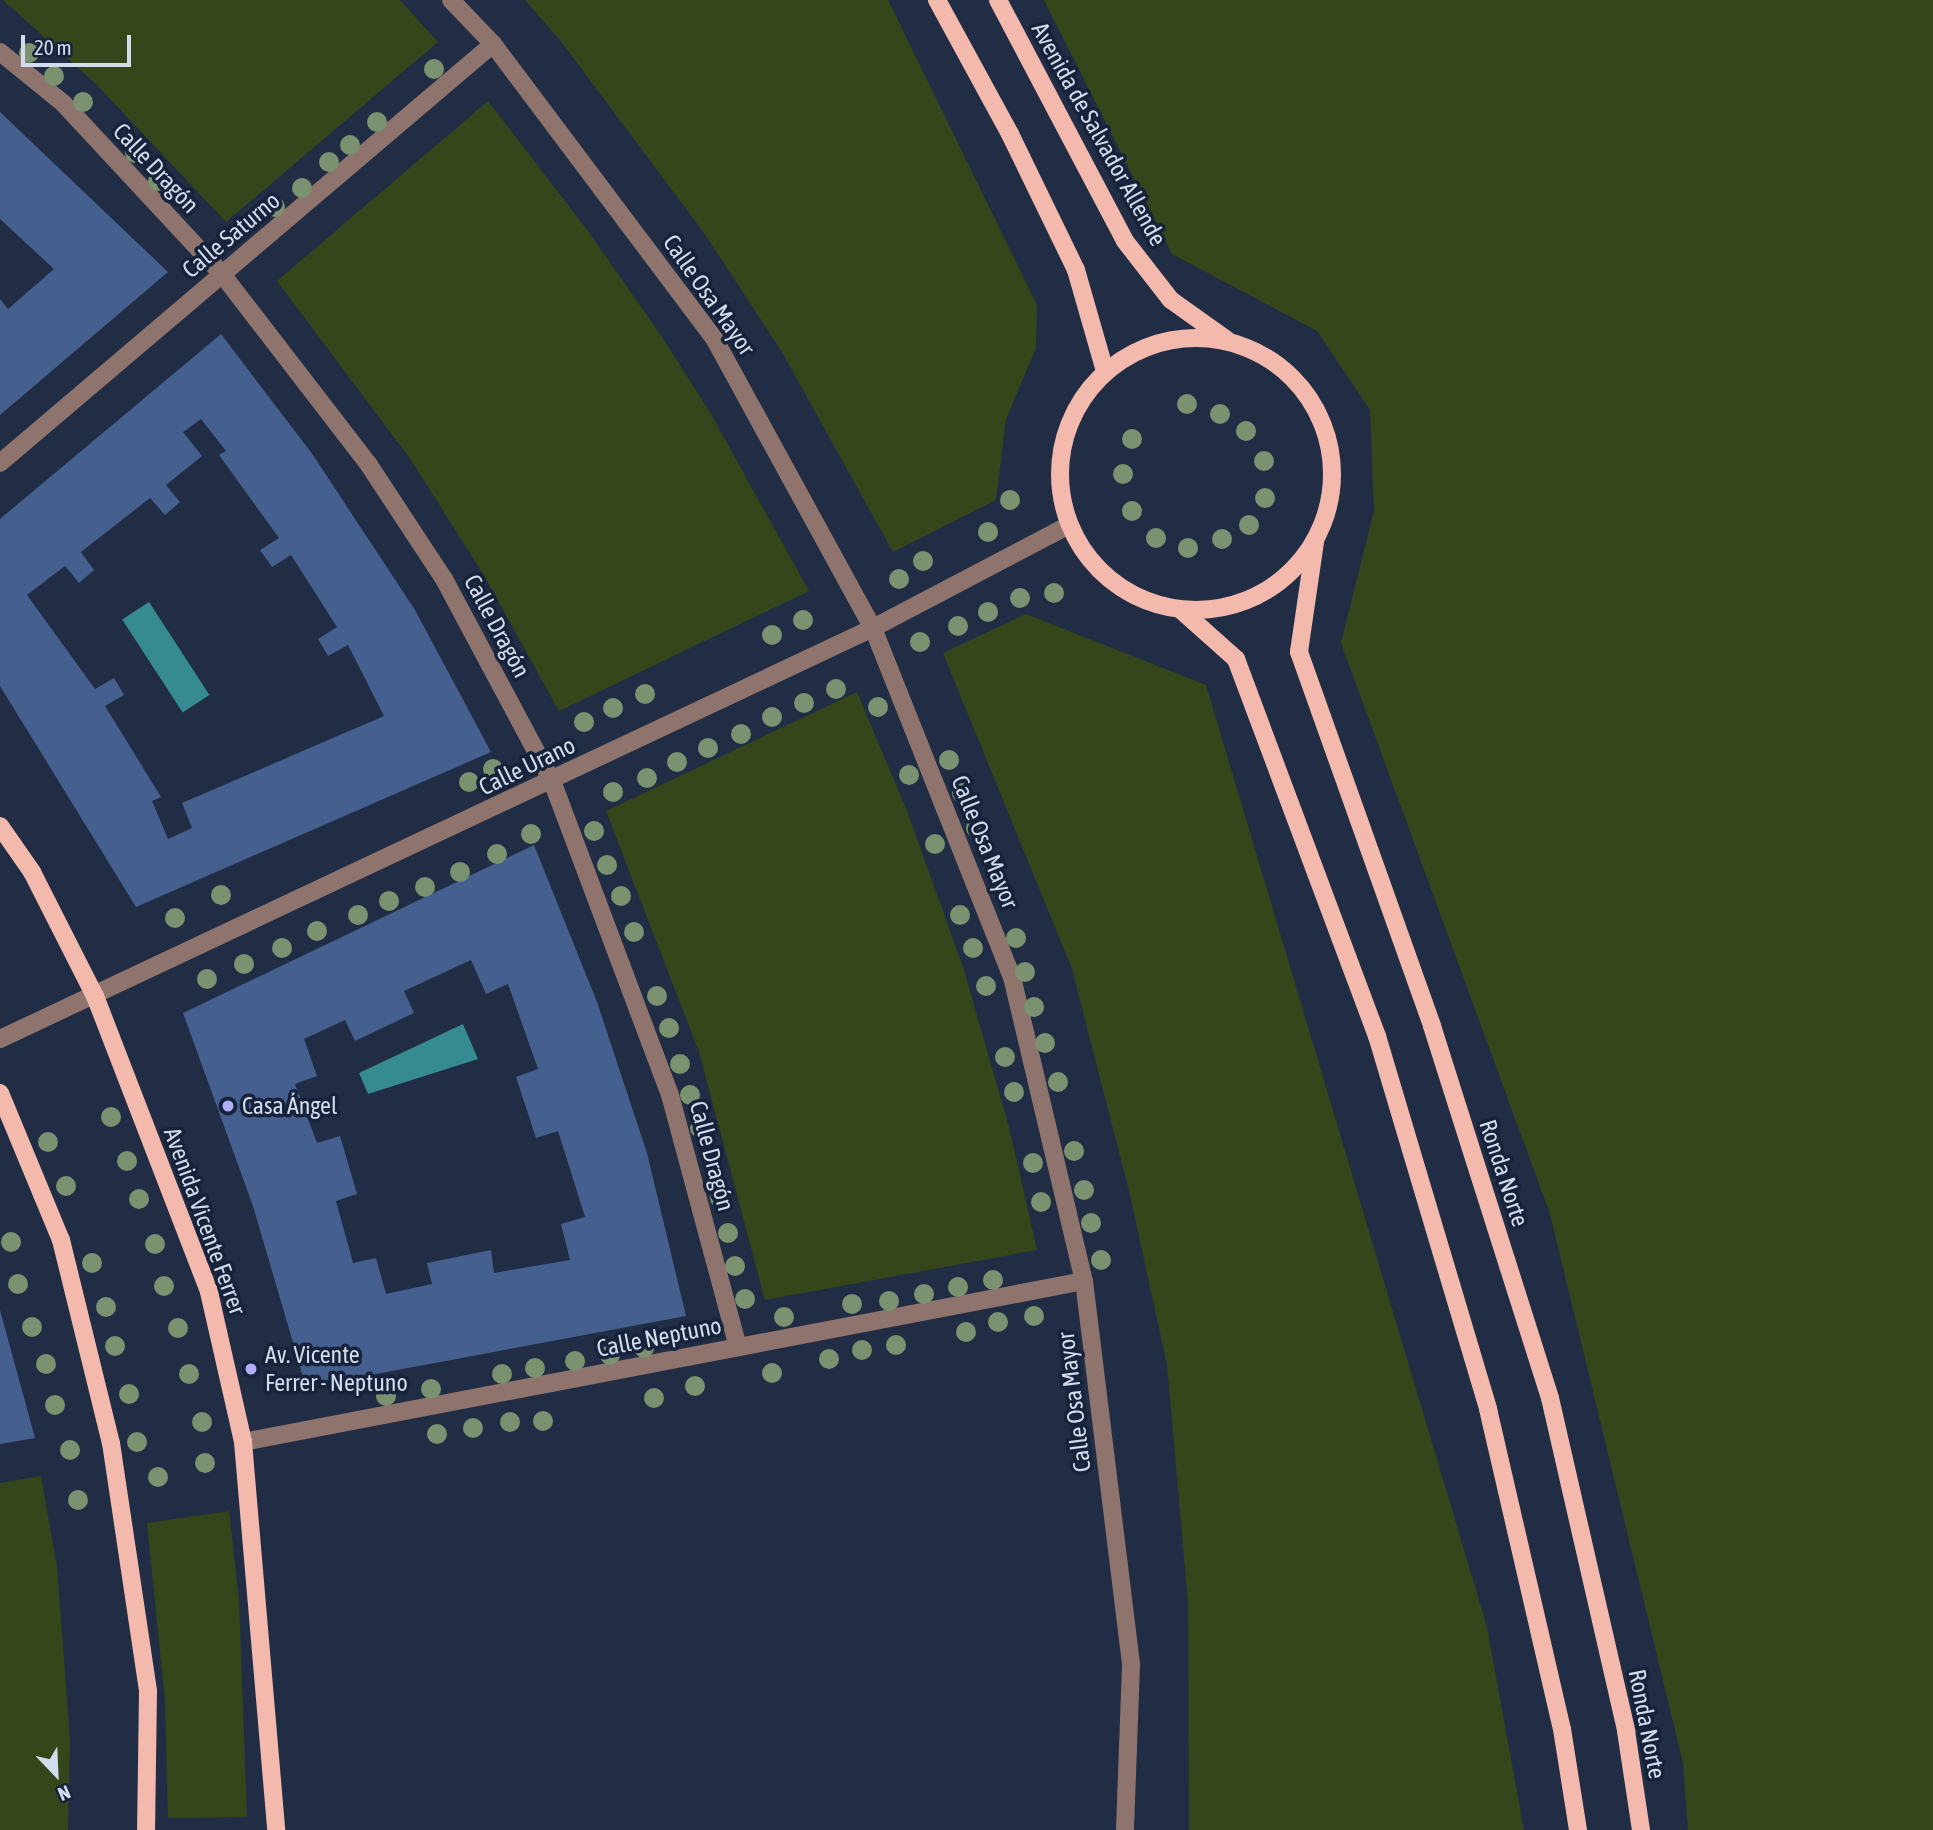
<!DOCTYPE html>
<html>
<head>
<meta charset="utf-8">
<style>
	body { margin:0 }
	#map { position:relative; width:1933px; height:1830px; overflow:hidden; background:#202d44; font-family:"Asap Condensed",sans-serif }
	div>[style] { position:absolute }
	.green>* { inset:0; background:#35471a }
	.water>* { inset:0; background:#358b8f; transform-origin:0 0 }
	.building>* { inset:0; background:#455f8e }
	.minor>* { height:18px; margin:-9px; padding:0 9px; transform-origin:9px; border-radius:9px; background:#8f736d }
	.major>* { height:18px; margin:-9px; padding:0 9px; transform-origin:9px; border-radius:9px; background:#f2b9ac }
	.major>.ring { margin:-9px; padding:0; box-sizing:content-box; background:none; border:18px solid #f2b9ac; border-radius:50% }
	.trees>* { width:20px; height:20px; margin:-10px; border-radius:50%; background:#7a9270 }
	.dots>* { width:19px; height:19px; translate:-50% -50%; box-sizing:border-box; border:4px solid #16233a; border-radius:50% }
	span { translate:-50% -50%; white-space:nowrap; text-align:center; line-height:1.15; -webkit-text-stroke:7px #16233a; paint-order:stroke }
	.street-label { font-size:24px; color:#d3dcec }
	.poi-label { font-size:24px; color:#d3dcec }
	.left { translate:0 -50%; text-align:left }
	.north { position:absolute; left:21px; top:1739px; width:70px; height:70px; -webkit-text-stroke:5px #16233a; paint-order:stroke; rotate:157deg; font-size:19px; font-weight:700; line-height:28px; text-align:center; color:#d3dcec }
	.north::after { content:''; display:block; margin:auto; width:24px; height:32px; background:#d3dcec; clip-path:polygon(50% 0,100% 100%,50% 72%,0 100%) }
	.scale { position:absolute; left:21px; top:35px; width:110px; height:32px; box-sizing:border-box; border:4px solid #d3dcec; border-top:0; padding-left:9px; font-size:21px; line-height:24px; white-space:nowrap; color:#d3dcec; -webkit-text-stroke:5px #16233a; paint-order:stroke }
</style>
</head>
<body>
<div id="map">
	<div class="green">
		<div style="clip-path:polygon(3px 0,400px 0,438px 42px,226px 222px,97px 85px)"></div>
		<div style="clip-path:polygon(525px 0,888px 0,1037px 305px,1036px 348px,1006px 419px,996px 500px,893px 552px,782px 352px,704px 233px,560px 40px)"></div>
		<div style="clip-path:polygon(1044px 0,1933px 0,1933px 1830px,1688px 1830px,1683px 1763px,1550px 1214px,1341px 643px,1374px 511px,1370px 410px,1317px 331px,1172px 254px)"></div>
		<div style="clip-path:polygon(488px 101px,588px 231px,662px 337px,711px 414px,809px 591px,559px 711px,485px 577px,411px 460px,277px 281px)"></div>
		<div style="clip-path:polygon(1026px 614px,1206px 685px,1487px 1627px,1524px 1830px,1189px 1830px,1188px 1603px,1167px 1365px,1130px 1195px,1072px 969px,943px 653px)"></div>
		<div style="clip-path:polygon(857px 692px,907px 811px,963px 967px,1009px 1127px,1037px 1250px,765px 1300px,699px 1052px,606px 811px)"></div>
		<div style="clip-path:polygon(41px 1476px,57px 1567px,63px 1646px,70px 1741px,68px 1830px,0 1830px,0 1483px)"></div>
		<div style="clip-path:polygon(229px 1511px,239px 1599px,247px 1817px,168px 1818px,165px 1701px,147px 1523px)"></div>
	</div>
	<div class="water">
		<div style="left:149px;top:602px;width:111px;height:32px;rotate:57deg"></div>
		<div style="clip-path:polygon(463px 1024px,478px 1059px,368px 1094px,359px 1073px)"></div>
	</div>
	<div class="building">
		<div style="clip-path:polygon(0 112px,168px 272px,0 415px,0 299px,8px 309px,54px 269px,0 219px)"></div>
		<div style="clip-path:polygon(evenodd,221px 334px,313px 455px,415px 610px,491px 752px,136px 907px,0 686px,0 519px,221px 334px,201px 419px,226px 451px,219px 455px,279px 538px,260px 550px,272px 567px,291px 555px,337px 627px,318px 639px,328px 656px,348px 645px,384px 716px,182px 803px,192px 828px,168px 839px,152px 801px,161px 797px,105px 706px,124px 695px,114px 678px,95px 689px,27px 595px,65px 566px,79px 583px,94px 570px,81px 552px,150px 498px,165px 515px,180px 502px,166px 485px,202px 456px,183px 432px,201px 419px)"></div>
		<div style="clip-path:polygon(evenodd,534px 845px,597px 1002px,647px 1153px,686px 1316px,306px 1387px,253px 1206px,183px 1013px,534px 845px,471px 960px,486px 994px,508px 984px,538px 1069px,516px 1077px,536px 1138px,558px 1131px,585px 1217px,561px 1224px,570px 1260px,494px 1273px,491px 1250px,427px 1263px,432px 1284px,386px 1294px,376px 1258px,353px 1263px,336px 1201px,357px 1194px,340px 1136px,317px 1143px,295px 1084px,317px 1076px,304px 1039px,345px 1020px,355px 1041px,414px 1013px,404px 991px,471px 960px)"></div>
		<div style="clip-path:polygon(0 1310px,35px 1438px,0 1444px)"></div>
	</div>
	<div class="minor">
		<div style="left:451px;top:0;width:61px;rotate:46.3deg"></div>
		<div style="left:493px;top:44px;width:370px;rotate:53.1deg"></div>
		<div style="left:715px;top:340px;width:328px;rotate:61.3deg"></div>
		<div style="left:873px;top:628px;width:376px;rotate:68.3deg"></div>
		<div style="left:1012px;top:977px;width:312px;rotate:76.7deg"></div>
		<div style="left:1084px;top:1281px;width:387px;rotate:83deg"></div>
		<div style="left:1131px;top:1665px;width:165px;rotate:92.1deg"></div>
		<div style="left:0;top:52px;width:81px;rotate:39deg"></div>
		<div style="left:63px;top:103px;width:233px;rotate:47.1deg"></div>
		<div style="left:222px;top:274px;width:241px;rotate:52.4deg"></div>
		<div style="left:369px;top:465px;width:136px;rotate:56.7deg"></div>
		<div style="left:444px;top:579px;width:229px;rotate:61.9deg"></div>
		<div style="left:552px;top:781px;width:335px;rotate:69.4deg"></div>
		<div style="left:670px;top:1095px;width:261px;rotate:74.9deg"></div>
		<div style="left:0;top:463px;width:647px;rotate:-40.36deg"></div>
		<div style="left:0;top:1039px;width:965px;rotate:-25.21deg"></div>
		<div style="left:873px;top:628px;width:221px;rotate:-27.7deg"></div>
		<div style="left:243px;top:1442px;width:856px;rotate:-10.84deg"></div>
	</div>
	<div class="major">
		<div style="left:937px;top:0;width:153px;rotate:61.4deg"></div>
		<div style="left:1010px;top:134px;width:151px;rotate:64.1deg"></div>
		<div style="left:1076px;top:270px;width:105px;rotate:74deg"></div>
		<div style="left:998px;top:0;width:272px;rotate:62.2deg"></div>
		<div style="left:1125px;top:241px;width:75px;rotate:52.1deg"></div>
		<div style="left:1171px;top:300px;width:69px;rotate:35.5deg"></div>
		<div class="ring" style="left:1060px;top:338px;width:254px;height:254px"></div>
		<div style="left:1315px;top:542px;width:111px;rotate:98.3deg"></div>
		<div style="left:1299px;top:652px;width:397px;rotate:70.4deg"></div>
		<div style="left:1432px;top:1026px;width:390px;rotate:72.4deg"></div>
		<div style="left:1550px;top:1398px;width:342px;rotate:77.1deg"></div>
		<div style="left:1626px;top:1731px;width:100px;rotate:81.4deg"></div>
		<div style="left:1181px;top:610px;width:74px;rotate:41.7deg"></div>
		<div style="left:1236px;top:659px;width:403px;rotate:69.5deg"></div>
		<div style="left:1377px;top:1036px;width:389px;rotate:73.4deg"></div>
		<div style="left:1488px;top:1409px;width:328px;rotate:77deg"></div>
		<div style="left:1562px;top:1729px;width:102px;rotate:81deg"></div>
		<div style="left:0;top:826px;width:56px;rotate:55.2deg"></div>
		<div style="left:32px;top:872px;width:139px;rotate:63.1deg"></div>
		<div style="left:95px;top:996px;width:317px;rotate:68.9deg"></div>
		<div style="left:209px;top:1292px;width:154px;rotate:77.2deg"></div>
		<div style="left:243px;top:1442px;width:389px;rotate:85.1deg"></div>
		<div style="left:0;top:1093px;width:159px;rotate:67.5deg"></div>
		<div style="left:61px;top:1240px;width:209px;rotate:76.2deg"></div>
		<div style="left:111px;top:1443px;width:251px;rotate:81.5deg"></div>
		<div style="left:148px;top:1691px;width:139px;rotate:90.8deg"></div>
	</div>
	<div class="trees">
		<div style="left:29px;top:53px"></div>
		<div style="left:434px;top:69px"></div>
		<div style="left:54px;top:76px"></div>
		<div style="left:83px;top:102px"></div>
		<div style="left:377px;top:122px"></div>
		<div style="left:350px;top:145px"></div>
		<div style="left:135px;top:153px"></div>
		<div style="left:329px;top:162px"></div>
		<div style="left:158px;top:181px"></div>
		<div style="left:302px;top:188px"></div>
		<div style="left:275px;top:207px"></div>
		<div style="left:1187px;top:404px"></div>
		<div style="left:1220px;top:414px"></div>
		<div style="left:1246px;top:431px"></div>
		<div style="left:1132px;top:439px"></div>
		<div style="left:1264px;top:461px"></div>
		<div style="left:1123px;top:474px"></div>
		<div style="left:1265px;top:498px"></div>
		<div style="left:1010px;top:500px"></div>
		<div style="left:1132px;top:511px"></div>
		<div style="left:1249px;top:525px"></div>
		<div style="left:988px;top:532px"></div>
		<div style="left:1156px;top:538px"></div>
		<div style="left:1222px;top:539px"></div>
		<div style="left:1188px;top:548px"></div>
		<div style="left:923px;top:561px"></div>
		<div style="left:899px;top:579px"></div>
		<div style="left:1054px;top:593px"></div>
		<div style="left:1020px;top:598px"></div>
		<div style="left:988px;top:612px"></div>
		<div style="left:803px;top:620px"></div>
		<div style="left:958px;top:626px"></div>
		<div style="left:772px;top:635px"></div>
		<div style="left:920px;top:642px"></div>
		<div style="left:836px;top:689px"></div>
		<div style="left:645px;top:694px"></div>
		<div style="left:804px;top:703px"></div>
		<div style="left:878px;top:707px"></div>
		<div style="left:613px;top:708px"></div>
		<div style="left:772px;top:717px"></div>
		<div style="left:584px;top:722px"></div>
		<div style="left:741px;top:734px"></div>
		<div style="left:708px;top:748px"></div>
		<div style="left:949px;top:760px"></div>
		<div style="left:677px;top:762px"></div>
		<div style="left:493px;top:769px"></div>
		<div style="left:909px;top:775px"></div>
		<div style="left:647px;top:778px"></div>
		<div style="left:469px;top:782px"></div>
		<div style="left:613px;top:792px"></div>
		<div style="left:962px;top:793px"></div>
		<div style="left:976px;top:828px"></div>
		<div style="left:594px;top:831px"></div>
		<div style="left:531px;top:834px"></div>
		<div style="left:935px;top:844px"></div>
		<div style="left:497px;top:854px"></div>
		<div style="left:607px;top:865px"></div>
		<div style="left:460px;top:872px"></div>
		<div style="left:425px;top:887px"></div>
		<div style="left:221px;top:895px"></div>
		<div style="left:621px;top:896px"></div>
		<div style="left:389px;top:901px"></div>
		<div style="left:358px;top:915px"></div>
		<div style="left:960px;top:915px"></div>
		<div style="left:175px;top:918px"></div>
		<div style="left:317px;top:931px"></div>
		<div style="left:634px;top:932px"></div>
		<div style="left:1016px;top:938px"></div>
		<div style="left:282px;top:948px"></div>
		<div style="left:973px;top:948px"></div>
		<div style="left:244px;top:964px"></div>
		<div style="left:1025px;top:972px"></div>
		<div style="left:207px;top:979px"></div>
		<div style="left:986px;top:986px"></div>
		<div style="left:657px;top:996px"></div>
		<div style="left:1034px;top:1007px"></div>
		<div style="left:669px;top:1028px"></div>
		<div style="left:1045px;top:1043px"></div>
		<div style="left:1005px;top:1057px"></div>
		<div style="left:680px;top:1064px"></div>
		<div style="left:1058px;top:1082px"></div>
		<div style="left:1014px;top:1092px"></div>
		<div style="left:690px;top:1095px"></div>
		<div style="left:111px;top:1117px"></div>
		<div style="left:700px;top:1128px"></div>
		<div style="left:48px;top:1142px"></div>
		<div style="left:1074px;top:1151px"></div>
		<div style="left:127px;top:1161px"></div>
		<div style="left:1033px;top:1163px"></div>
		<div style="left:66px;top:1186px"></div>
		<div style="left:1084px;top:1190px"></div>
		<div style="left:720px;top:1198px"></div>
		<div style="left:139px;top:1199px"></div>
		<div style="left:1041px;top:1202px"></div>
		<div style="left:1091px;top:1223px"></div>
		<div style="left:728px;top:1233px"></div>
		<div style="left:11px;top:1242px"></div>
		<div style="left:155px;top:1244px"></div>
		<div style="left:1101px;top:1260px"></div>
		<div style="left:92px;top:1263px"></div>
		<div style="left:735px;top:1266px"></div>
		<div style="left:993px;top:1280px"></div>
		<div style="left:18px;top:1284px"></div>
		<div style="left:164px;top:1286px"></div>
		<div style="left:958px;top:1287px"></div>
		<div style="left:924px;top:1294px"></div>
		<div style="left:745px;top:1299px"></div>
		<div style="left:889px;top:1301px"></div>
		<div style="left:852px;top:1304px"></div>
		<div style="left:106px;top:1307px"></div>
		<div style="left:1034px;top:1316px"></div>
		<div style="left:784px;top:1317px"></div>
		<div style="left:998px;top:1322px"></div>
		<div style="left:32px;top:1327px"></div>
		<div style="left:178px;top:1328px"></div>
		<div style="left:966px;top:1332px"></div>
		<div style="left:896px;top:1345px"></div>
		<div style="left:115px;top:1346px"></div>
		<div style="left:644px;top:1348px"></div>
		<div style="left:862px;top:1350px"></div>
		<div style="left:610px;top:1355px"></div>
		<div style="left:829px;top:1359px"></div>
		<div style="left:575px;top:1361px"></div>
		<div style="left:46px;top:1364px"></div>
		<div style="left:535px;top:1368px"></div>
		<div style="left:772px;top:1373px"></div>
		<div style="left:189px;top:1374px"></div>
		<div style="left:502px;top:1374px"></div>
		<div style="left:695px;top:1386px"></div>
		<div style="left:431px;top:1389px"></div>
		<div style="left:129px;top:1394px"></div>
		<div style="left:386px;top:1396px"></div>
		<div style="left:654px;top:1398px"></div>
		<div style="left:55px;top:1405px"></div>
		<div style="left:543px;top:1421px"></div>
		<div style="left:202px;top:1422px"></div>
		<div style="left:510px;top:1422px"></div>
		<div style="left:473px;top:1428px"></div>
		<div style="left:437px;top:1434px"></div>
		<div style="left:137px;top:1442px"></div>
		<div style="left:70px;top:1450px"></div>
		<div style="left:205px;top:1463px"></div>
		<div style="left:158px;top:1477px"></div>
		<div style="left:78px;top:1500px"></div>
	</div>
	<div class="dots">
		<div style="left:228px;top:1106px;background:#b1adfa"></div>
		<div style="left:251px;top:1369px;background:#b1adfa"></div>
	</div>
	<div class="street-label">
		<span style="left:1099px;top:134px;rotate:61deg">Avenida de Salvador Allende</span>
		<span style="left:156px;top:168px;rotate:47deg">Calle Dragón</span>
		<span style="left:231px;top:235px;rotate:-40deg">Calle Saturno</span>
		<span style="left:709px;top:295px;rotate:55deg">Calle Osa Mayor</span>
		<span style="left:497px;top:626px;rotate:62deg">Calle Dragón</span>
		<span style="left:527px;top:766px;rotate:-26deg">Calle Urano</span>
		<span style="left:985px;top:842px;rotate:68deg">Calle Osa Mayor</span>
		<span style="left:712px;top:1156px;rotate:75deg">Calle Dragón</span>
		<span style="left:1504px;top:1173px;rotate:72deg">Ronda Norte</span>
		<span style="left:205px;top:1221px;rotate:70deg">Avenida Vicente Ferrer</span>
		<span style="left:659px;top:1337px;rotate:-11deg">Calle Neptuno</span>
		<span style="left:1074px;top:1402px;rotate:-97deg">Calle Osa Mayor</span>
		<span style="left:1647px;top:1724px;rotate:79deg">Ronda Norte</span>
	</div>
	<div class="poi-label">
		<span class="left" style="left:242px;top:1106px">Casa Ángel</span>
		<span class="left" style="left:265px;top:1369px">Av. Vicente<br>Ferrer - Neptuno</span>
	</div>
	<div class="north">N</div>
	<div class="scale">20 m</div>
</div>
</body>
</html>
